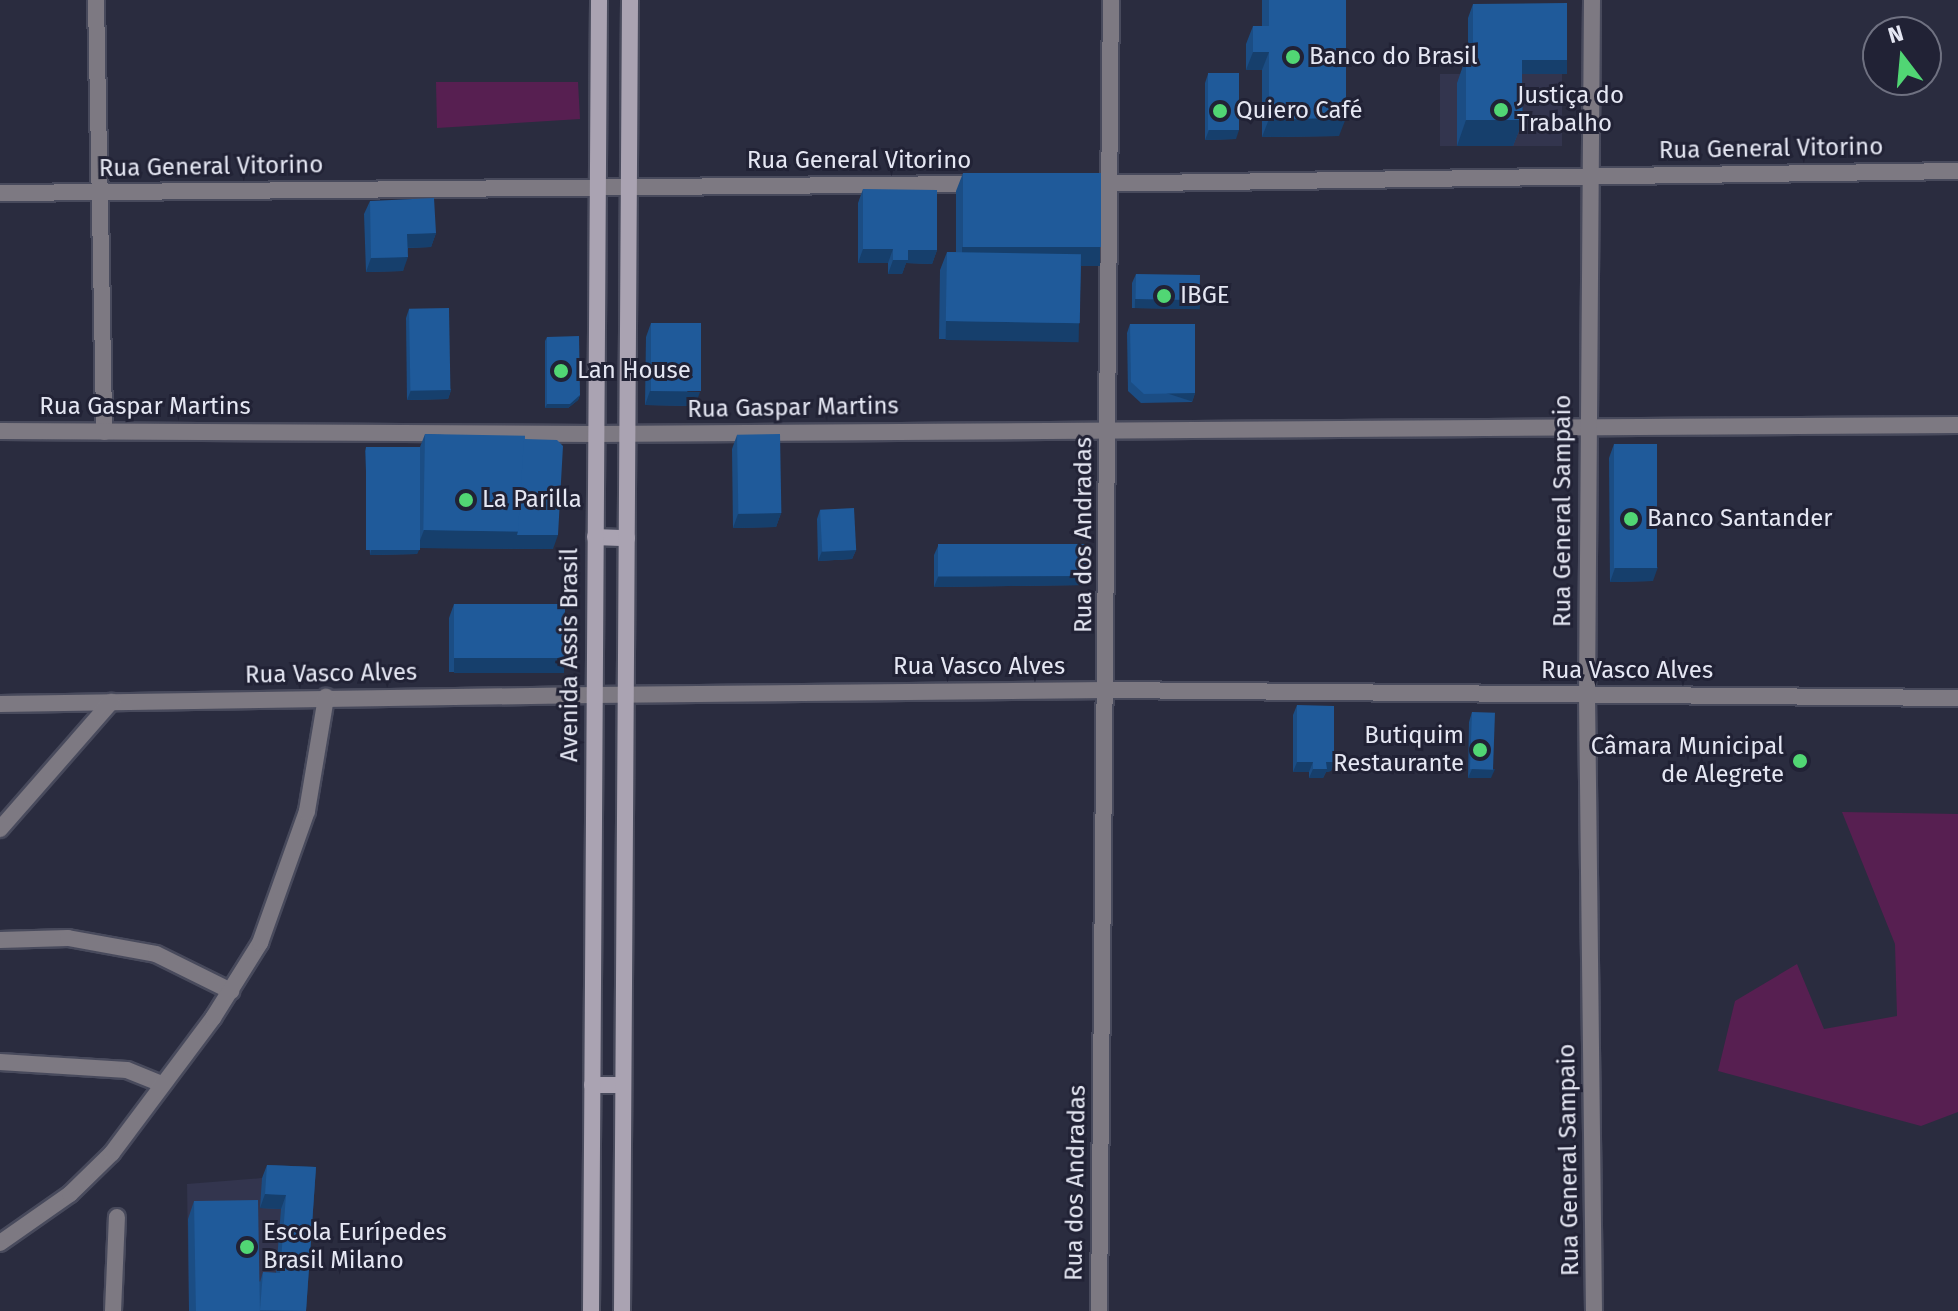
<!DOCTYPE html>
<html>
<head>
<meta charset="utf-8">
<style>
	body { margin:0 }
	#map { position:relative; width:1958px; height:1311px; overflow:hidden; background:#2a2c3f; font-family:"Fira Sans",sans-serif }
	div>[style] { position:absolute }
	.built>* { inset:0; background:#33354e; transform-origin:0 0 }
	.green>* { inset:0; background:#571f51 }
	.roads { filter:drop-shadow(2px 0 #484a5c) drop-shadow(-2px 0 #484a5c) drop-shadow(0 2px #484a5c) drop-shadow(0 -2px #484a5c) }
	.minor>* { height:16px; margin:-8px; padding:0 8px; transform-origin:8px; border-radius:8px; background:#7d7982 }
	.tertiary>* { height:16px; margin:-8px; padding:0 8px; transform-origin:8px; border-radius:8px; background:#7d7982 }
	.secondary>* { height:16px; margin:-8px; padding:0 8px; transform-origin:8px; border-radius:8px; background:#aaa3b2 }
	.wall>* { inset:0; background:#1b4d84 }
	.shaded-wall>* { inset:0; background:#163f6c; transform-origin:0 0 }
	.building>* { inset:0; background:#1f5a9a; transform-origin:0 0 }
	.dots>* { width:22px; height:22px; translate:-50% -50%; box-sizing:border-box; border:4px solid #212235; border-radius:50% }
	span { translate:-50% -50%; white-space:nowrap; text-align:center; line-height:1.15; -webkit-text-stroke:6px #212235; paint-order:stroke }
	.poi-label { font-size:24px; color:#e5e7f3 }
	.left { translate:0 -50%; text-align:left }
	.right { translate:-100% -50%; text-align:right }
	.street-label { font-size:24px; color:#e5e7f3 }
	.north { position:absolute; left:1862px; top:16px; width:80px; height:80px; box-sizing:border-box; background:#212235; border:2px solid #6f7181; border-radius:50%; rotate:344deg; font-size:22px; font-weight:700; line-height:32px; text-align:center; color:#e5e7f3 }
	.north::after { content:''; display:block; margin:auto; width:28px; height:36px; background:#51d674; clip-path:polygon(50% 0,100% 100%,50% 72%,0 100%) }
</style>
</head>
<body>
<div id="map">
	<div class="built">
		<div style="left:1440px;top:74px;width:122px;height:72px"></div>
		<div style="clip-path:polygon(262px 1178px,311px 1181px,302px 1311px,189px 1311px,187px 1184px)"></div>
	</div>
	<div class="green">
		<div style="clip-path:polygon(436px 82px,578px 82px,580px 119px,437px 128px)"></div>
		<div style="clip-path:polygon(1842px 812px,1958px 814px,1958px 1112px,1921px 1126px,1718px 1071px,1735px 1001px,1797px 964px,1824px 1029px,1897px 1016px,1895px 944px)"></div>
	</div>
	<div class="roads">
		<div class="minor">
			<div style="left:96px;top:0;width:432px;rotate:88.9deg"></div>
			<div style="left:0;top:431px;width:595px;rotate:0.29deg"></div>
			<div style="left:595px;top:434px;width:1363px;rotate:-0.38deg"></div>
			<div style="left:0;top:704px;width:593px;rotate:-0.87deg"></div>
			<div style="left:0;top:829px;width:169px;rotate:-48.8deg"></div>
			<div style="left:0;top:940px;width:68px;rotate:-1.7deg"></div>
			<div style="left:68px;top:938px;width:89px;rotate:10.3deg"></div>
			<div style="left:156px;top:954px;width:84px;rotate:26.3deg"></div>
			<div style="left:0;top:1062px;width:127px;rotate:3.6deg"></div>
			<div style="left:127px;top:1070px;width:37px;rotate:22deg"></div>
			<div style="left:0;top:1243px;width:85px;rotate:-35deg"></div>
			<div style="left:70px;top:1194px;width:59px;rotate:-44.3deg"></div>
			<div style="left:112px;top:1153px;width:169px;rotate:-53.2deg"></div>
			<div style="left:213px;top:1018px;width:89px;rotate:-57.9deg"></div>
			<div style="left:260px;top:943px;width:140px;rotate:-70.4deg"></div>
			<div style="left:307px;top:811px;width:116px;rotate:-80.5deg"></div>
			<div style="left:113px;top:1311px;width:94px;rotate:-87.6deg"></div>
		</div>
		<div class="tertiary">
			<div style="left:1592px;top:0;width:695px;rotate:90.41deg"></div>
			<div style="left:1587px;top:695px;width:616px;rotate:89.35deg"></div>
			<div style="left:1082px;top:184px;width:876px;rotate:-0.85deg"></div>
			<div style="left:0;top:193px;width:978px;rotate:-0.53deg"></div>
			<div style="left:593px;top:695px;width:514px;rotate:-0.56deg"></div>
			<div style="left:1107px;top:690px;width:851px;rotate:0.54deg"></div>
			<div style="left:1099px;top:1311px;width:1311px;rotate:-89.48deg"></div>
		</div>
		<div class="secondary">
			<div style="left:595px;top:537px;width:32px;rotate:2deg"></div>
			<div style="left:592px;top:1085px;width:31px"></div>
			<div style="left:591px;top:1311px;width:1311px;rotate:-89.65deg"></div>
			<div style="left:622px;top:1311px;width:1311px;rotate:-89.65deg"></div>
		</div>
	</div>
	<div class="wall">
		<div style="clip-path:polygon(1262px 0,1346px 0,1339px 136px,1262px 137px,1262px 70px,1246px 70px,1246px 44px,1253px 26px,1262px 26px)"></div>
		<div style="clip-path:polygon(1473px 4px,1567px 60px,1562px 74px,1522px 74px,1523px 120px,1513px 146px,1457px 146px,1457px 83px,1466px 57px,1468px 57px,1468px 18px)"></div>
		<div style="clip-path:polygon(1208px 74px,1236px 139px,1205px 140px,1205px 83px)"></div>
		<div style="clip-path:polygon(963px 173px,1100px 248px,1093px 266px,1081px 266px,1079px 323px,1073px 341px,939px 339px,940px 270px,947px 252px,956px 252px,956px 191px)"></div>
		<div style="clip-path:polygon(863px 189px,937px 250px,932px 264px,906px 263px,902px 274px,888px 274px,888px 263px,858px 263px,858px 203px)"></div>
		<div style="clip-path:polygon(370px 201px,436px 233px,431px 247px,408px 248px,403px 271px,366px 272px,364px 214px)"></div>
		<div style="clip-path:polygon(1136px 274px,1200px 300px,1197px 309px,1132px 308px,1132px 283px)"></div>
		<div style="clip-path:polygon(409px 309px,451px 390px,448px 399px,407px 400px,406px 318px)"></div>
		<div style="clip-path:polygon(651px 323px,695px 406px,645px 405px,646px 337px)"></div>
		<div style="clip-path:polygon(1130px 324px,1195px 393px,1192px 402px,1141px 403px,1128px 391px,1127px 333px)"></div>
		<div style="clip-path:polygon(547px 337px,580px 395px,578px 400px,568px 408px,545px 408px,545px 341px)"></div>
		<div style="clip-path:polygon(425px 434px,524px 439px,553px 549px,419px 548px,417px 554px,370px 555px,365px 451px,366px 447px,420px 447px)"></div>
		<div style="clip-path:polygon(737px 435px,781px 513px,776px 527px,733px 528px,732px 449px)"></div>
		<div style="clip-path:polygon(1614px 444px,1653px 581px,1610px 582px,1609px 458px)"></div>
		<div style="clip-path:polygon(820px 510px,856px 550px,852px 559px,818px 561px,817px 519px)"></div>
		<div style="clip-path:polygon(938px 546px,1089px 576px,1086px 585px,934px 587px,934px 555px)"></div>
		<div style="clip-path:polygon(454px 604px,564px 658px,559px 672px,449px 672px,449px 618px)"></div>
		<div style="clip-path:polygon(1297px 705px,1334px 762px,1331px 771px,1326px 772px,1323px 778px,1309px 778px,1309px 772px,1293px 772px,1293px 715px)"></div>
		<div style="clip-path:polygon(1472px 712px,1491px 778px,1468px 778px,1469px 722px)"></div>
		<div style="clip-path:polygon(267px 1165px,316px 1167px,306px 1311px,189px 1311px,188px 1219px,194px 1201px,260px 1282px,263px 1272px,276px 1273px,281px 1209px,260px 1208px,262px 1178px)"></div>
	</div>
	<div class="shaded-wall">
		<div style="clip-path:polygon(1253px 52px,1269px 52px,1262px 70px,1246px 70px)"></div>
		<div style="left:1507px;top:60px;width:60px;height:14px"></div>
		<div style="clip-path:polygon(1346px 118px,1339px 136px,1262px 137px,1269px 119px)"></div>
		<div style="clip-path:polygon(1466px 120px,1523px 120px,1513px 146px,1457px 146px)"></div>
		<div style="clip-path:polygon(1209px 130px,1239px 130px,1236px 139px,1205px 140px)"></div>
		<div style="clip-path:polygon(436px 233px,431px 247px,402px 248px,407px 234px)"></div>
		<div style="left:962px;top:247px;width:138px;height:19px"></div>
		<div style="clip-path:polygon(863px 249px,893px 249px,888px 263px,858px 263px)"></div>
		<div style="clip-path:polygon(908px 250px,937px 250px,932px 264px,906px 263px,902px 274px,888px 274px,893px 260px)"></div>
		<div style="clip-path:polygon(408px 257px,403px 271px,366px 272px,371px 258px)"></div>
		<div style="left:1135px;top:299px;width:65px;height:9px;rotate:1deg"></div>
		<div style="left:946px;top:321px;width:133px;height:19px;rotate:1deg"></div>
		<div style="clip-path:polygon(411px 390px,451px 390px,448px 399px,407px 400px)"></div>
		<div style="clip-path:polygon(650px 391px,700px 392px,695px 406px,645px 405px)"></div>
		<div style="left:1195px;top:393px;width:9px;height:51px;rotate:108deg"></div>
		<div style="clip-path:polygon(580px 395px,578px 400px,568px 408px,545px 408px,547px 404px)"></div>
		<div style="clip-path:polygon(781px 513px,776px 527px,733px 528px,738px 514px)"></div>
		<div style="clip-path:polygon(424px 530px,518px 531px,558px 535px,553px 549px,417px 548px)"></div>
		<div style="clip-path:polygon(371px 550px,419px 550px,417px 554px,370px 555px)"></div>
		<div style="clip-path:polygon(856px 550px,852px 559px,818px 561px,822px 551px)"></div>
		<div style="clip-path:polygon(1658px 567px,1653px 581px,1610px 582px,1615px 568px)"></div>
		<div style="clip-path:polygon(1089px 576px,1086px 585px,934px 587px,938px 577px)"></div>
		<div style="left:454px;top:658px;width:110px;height:15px"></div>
		<div style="clip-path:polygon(1297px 762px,1313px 762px,1309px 772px,1293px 772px)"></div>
		<div style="clip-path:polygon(1326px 762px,1334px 762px,1331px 771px,1326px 772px,1323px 778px,1309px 778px,1313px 769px)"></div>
		<div style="clip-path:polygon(1472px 769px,1495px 769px,1491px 778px,1468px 778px)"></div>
		<div style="clip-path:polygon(265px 1194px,286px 1195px,281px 1209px,260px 1208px)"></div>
	</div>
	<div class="building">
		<div style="clip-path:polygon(1269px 0,1346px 0,1346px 118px,1269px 119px,1269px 52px,1253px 52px,1253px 26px,1269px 26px)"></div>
		<div style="clip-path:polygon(1567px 3px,1567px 60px,1522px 60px,1522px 57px,1473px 57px,1473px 4px)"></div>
		<div style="left:1466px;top:57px;width:56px;height:63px"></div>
		<div style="left:1239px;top:73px;width:57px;height:31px;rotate:90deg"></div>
		<div style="left:963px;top:173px;width:138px;height:74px"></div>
		<div style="clip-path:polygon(863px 189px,937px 190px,937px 250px,908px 250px,908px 260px,893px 260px,893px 249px,863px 249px)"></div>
		<div style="clip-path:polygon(434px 198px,436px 233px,407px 234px,408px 257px,371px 258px,370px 201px)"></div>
		<div style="left:947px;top:252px;width:134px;height:69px;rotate:1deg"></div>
		<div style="left:1136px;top:274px;width:64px;height:25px;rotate:1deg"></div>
		<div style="left:449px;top:308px;width:82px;height:40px;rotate:89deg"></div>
		<div style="left:651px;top:323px;width:50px;height:68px"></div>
		<div style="clip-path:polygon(1130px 324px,1195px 324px,1195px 393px,1144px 394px,1131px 382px)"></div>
		<div style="clip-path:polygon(579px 336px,580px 395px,570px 404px,547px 404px,547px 337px)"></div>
		<div style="left:425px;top:434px;width:100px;height:96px;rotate:1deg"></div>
		<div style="left:780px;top:434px;width:79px;height:43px;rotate:89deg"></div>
		<div style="clip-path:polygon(524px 439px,557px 440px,563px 446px,558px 535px,517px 535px,518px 531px)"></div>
		<div style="left:1614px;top:444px;width:43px;height:124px"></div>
		<div style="left:366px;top:447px;width:54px;height:103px"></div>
		<div style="left:854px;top:508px;width:42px;height:34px;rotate:87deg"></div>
		<div style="left:1089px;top:544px;width:32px;height:151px;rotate:90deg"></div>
		<div style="left:454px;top:604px;width:111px;height:54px"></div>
		<div style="clip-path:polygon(1297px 705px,1334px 706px,1334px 762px,1326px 762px,1327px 769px,1313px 769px,1313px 762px,1297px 762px)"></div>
		<div style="left:1472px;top:712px;width:23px;height:57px;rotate:2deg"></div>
		<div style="clip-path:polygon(267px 1165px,316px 1167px,306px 1311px,260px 1310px,263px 1272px,280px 1273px,286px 1195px,265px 1194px)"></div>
		<div style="left:258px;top:1200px;width:111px;height:64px;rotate:89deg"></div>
	</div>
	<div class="dots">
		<div style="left:1293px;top:57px;background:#51d674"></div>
		<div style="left:1501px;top:110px;background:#51d674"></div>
		<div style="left:1220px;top:111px;background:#51d674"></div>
		<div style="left:1164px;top:296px;background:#51d674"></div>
		<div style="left:561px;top:371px;background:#51d674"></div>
		<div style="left:466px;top:500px;background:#51d674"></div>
		<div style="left:1631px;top:519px;background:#51d674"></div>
		<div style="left:1480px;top:750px;background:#51d674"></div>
		<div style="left:1800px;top:761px;background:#51d674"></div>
		<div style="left:247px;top:1247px;background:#51d674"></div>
	</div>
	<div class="poi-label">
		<span class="left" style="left:1309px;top:57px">Banco do Brasil</span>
		<span class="left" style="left:1517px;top:110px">Justiça do<br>Trabalho</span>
		<span class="left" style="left:1236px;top:111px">Quiero Café</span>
		<span class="left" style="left:1180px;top:296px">IBGE</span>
		<span class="left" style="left:577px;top:371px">Lan House</span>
		<span class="left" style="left:482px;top:500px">La Parilla</span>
		<span class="left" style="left:1647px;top:519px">Banco Santander</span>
		<span class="right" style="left:1464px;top:750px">Butiquim<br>Restaurante</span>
		<span class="right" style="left:1784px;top:761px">Câmara Municipal<br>de Alegrete</span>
		<span class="left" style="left:263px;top:1247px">Escola Eurípedes<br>Brasil Milano</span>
	</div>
	<div class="street-label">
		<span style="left:1771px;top:149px;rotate:-1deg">Rua General Vitorino</span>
		<span style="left:859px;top:161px">Rua General Vitorino</span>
		<span style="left:211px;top:167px;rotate:-1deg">Rua General Vitorino</span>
		<span style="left:145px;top:407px">Rua Gaspar Martins</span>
		<span style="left:793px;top:408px;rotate:-1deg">Rua Gaspar Martins</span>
		<span style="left:1563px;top:511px;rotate:-90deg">Rua General Sampaio</span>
		<span style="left:1084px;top:535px;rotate:-90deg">Rua dos Andradas</span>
		<span style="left:570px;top:655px;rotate:-90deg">Avenida Assis Brasil</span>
		<span style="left:979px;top:667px">Rua Vasco Alves</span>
		<span style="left:1627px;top:671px">Rua Vasco Alves</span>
		<span style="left:331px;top:674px;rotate:-1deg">Rua Vasco Alves</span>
		<span style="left:1569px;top:1160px;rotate:-91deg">Rua General Sampaio</span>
		<span style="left:1076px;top:1183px;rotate:-89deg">Rua dos Andradas</span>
	</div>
	<div class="north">N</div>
</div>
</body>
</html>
